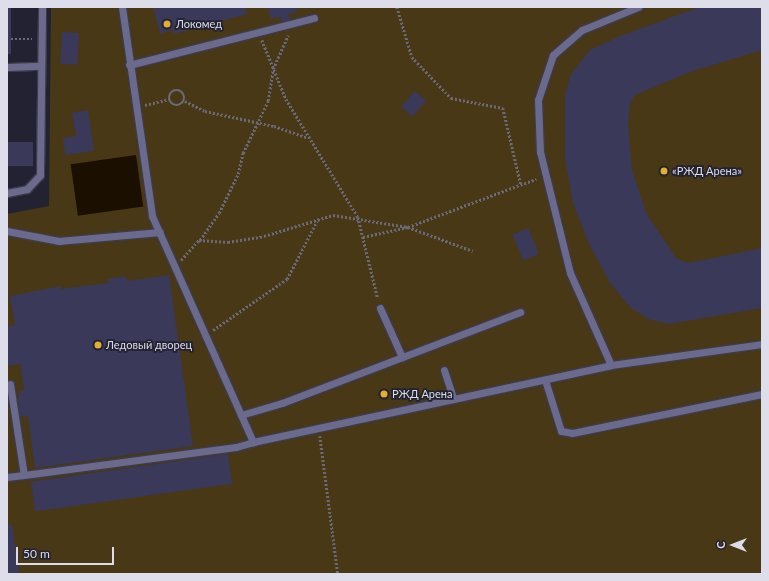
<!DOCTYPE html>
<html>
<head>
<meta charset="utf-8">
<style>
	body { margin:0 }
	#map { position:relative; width:769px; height:581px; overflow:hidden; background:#222232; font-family:Lato,sans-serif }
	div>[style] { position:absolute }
	.green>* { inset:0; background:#483815 }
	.water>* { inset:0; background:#1b1000; transform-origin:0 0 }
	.building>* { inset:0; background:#3a3959; transform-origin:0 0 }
	.path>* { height:2.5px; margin-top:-1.25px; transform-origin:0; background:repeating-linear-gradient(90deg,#6a6a79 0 2px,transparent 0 4px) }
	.path>.ring { margin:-1.25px; padding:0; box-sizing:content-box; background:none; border:2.5px solid #6a6a79; border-radius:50% }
	.roads { filter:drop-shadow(1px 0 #3c3c4c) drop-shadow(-1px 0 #3c3c4c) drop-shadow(0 1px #3c3c4c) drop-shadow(0 -1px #3c3c4c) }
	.lane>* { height:7px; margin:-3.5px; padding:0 3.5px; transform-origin:3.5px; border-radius:3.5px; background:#6b6a8c }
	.dots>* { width:11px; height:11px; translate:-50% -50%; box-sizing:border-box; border:2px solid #222232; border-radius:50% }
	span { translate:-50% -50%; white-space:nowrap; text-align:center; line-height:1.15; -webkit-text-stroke:3.5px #222232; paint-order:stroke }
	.poi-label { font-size:11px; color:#dedeea }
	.left { translate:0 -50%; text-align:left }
	.frame { position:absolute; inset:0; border:8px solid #dedeea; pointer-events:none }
	.north { position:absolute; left:713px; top:525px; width:40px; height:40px; -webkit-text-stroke:3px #222232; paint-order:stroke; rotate:270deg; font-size:11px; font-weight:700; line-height:16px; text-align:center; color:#dedeea }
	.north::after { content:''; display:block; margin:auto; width:14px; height:18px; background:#dedeea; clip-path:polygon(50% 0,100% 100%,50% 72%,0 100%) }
	.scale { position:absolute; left:16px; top:547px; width:98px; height:18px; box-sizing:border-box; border:2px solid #dedeea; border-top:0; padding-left:5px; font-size:12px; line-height:14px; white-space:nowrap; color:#dedeea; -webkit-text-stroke:3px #222232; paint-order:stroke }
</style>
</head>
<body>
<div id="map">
	<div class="green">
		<div style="clip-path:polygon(51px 7px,762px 7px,762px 574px,7px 574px,7px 214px,49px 206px)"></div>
	</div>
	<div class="water">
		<div style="left:136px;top:155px;width:52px;height:66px;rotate:82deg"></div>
	</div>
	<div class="building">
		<div style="left:7px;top:7px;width:4px;height:47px"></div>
		<div style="clip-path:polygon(153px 7px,245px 7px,247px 14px,174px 34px,173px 30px,160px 34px)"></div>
		<div style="clip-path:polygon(268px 7px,296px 7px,297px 12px,288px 14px,290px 20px,282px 22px,280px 17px,271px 19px)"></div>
		<div style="clip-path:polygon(700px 7px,762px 7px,762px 50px,690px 72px,635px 95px,630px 104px,628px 122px,632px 170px,647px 215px,677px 259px,689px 263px,762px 248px,762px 308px,669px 324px,648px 319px,631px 308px,610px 283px,589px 244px,573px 203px,565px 160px,565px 94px,571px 74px,590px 50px,620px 36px)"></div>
		<div style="left:62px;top:32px;width:17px;height:32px;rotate:3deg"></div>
		<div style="left:415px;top:91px;width:15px;height:21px;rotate:42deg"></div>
		<div style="clip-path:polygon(88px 110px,94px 151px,65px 155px,63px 138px,76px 136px,72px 113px)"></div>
		<div style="left:7px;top:142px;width:26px;height:24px"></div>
		<div style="left:528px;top:228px;width:28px;height:17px;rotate:67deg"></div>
		<div style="clip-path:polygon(169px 275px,193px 446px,35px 468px,28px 417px,18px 416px,19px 391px,24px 390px,20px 364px,7px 366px,7px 326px,15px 325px,10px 296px,61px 286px,61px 289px,108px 283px,107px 279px,126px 276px,127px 281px)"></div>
		<div style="left:228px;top:454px;width:30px;height:199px;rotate:82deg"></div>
		<div style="clip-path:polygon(12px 524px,19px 574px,7px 574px,7px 525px)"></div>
	</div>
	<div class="path">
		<div style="left:397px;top:7px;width:52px;rotate:73.3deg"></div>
		<div style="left:412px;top:57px;width:57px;rotate:46.4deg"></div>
		<div style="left:451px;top:98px;width:53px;rotate:10.9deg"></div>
		<div style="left:503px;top:108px;width:79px;rotate:76.8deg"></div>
		<div style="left:11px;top:39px;width:21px"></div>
		<div style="left:262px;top:40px;width:64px;rotate:67.9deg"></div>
		<div style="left:286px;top:99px;width:138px;rotate:58.6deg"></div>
		<div style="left:358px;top:217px;width:84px;rotate:76.3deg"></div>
		<div class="ring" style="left:169px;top:90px;width:13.5px;height:13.5px"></div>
		<div style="left:185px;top:101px;width:22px;rotate:27deg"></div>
		<div style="left:205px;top:111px;width:71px;rotate:12.3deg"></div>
		<div style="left:274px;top:126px;width:34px;rotate:19deg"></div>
		<div style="left:145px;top:105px;width:25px;rotate:-14deg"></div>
		<div style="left:363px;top:237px;width:46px;rotate:-12.5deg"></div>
		<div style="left:408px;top:227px;width:137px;rotate:-20.6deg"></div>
		<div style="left:200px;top:240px;width:33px;rotate:-55deg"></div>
		<div style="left:219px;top:213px;width:43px;rotate:-64deg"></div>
		<div style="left:238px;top:174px;width:22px;rotate:-77deg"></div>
		<div style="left:243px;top:153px;width:58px;rotate:-64.3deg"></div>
		<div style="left:268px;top:101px;width:32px;rotate:-81deg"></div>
		<div style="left:273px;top:69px;width:37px;rotate:-66deg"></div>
		<div style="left:181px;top:260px;width:27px;rotate:-48deg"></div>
		<div style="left:199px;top:240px;width:29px;rotate:4deg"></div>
		<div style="left:228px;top:242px;width:36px;rotate:-9deg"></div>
		<div style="left:264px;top:236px;width:72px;rotate:-16.9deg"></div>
		<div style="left:333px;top:215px;width:76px;rotate:9.1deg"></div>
		<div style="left:408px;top:227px;width:69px;rotate:20.3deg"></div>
		<div style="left:213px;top:330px;width:90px;rotate:-34.6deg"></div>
		<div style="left:287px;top:279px;width:65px;rotate:-62.7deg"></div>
		<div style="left:320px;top:436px;width:139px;rotate:82.6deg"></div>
	</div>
	<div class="roads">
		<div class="lane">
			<div style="left:122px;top:7px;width:211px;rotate:81.8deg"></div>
			<div style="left:152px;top:216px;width:248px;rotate:65.9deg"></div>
			<div style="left:253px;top:442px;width:366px;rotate:-12.1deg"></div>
			<div style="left:611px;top:365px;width:152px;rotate:-7.9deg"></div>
			<div style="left:129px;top:65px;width:191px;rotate:-14.3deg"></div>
			<div style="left:7px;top:67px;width:34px;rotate:-2deg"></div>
			<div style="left:7px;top:193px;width:20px;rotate:-11deg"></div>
			<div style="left:27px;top:189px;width:19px;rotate:-47deg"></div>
			<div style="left:40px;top:175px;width:168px;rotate:-89.3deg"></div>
			<div style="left:7px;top:231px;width:53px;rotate:10.9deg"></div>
			<div style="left:59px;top:241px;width:101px;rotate:-5.1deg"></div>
			<div style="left:380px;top:308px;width:54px;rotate:65.8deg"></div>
			<div style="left:611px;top:365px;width:101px;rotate:-114deg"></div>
			<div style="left:570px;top:273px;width:125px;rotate:-103.9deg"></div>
			<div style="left:540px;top:152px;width:52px;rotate:-92.2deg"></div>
			<div style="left:538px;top:100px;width:47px;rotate:-71.6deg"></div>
			<div style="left:553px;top:55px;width:38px;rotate:-41deg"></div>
			<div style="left:582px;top:30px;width:61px;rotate:-22.3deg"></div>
			<div style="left:444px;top:370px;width:28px;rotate:72deg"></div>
			<div style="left:545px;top:380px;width:53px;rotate:72.6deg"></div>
			<div style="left:561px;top:431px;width:11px;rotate:10deg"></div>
			<div style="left:572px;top:433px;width:194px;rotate:-11.6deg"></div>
			<div style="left:10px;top:384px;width:92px;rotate:81.3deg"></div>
			<div style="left:24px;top:475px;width:214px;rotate:-7.5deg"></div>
			<div style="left:236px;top:447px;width:18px;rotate:-16deg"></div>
			<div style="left:241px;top:415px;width:43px;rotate:-16.3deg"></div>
			<div style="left:282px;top:403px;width:255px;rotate:-20.9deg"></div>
			<div style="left:7px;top:477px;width:17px;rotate:-7deg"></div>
		</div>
	</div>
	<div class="dots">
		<div style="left:167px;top:24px;background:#e2af34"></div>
		<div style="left:664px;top:171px;background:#e2af34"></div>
		<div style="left:98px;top:345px;background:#e2af34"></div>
		<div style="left:384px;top:394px;background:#e2af34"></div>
	</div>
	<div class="poi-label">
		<span class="left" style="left:176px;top:24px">Локомед</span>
		<span class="left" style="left:672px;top:171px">«РЖД Арена»</span>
		<span class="left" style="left:106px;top:345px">Ледовый дворец</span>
		<span class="left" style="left:392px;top:394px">РЖД Арена</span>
	</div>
	<div class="frame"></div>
	<div class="north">С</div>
	<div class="scale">50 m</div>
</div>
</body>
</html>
